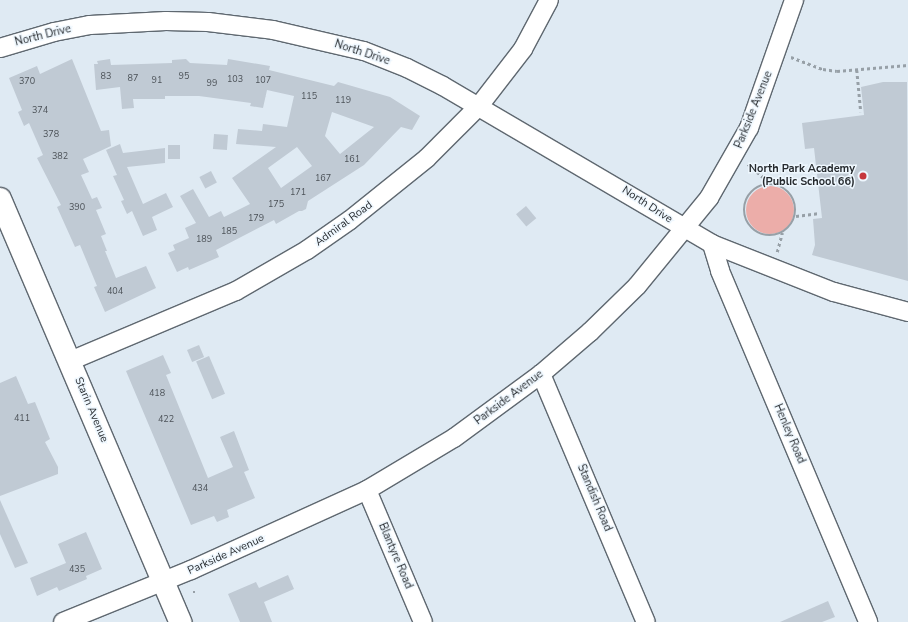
<!DOCTYPE html>
<html>
<head>
<meta charset="utf-8">
<style>
	body { margin:0 }
	#map { position:relative; width:908px; height:622px; overflow:hidden; background:#dfeaf3; font-family:"Nunito Sans",sans-serif }
	div>[style] { position:absolute }
	.green>* { inset:0; background:#ecada9 }
	.round { border-radius:50% }
	.building>* { inset:0; background:#c0cad4; transform-origin:0 0 }
	.path>* { height:2.5px; margin-top:-1.25px; transform-origin:0; background:repeating-linear-gradient(90deg,#97a0a7 0 3px,transparent 0 6px) }
	.path>.ring { margin:-1.25px; padding:0; box-sizing:content-box; background:none; border:2.5px solid #97a0a7; border-radius:50% }
	.roads { filter:drop-shadow(1px 0 #5f6870) drop-shadow(-1px 0 #5f6870) drop-shadow(0 1px #5f6870) drop-shadow(0 -1px #5f6870) }
	.minor>* { height:18px; margin:-9px; padding:0 9px; transform-origin:9px; border-radius:9px; background:#fff }
	.tertiary>* { height:22px; margin:-11px; padding:0 11px; transform-origin:11px; border-radius:11px; background:#fff }
	.dots>* { width:11px; height:11px; translate:-50% -50%; box-sizing:border-box; border:2px solid #eef7fe; border-radius:50% }
	span { translate:-50% -50%; white-space:nowrap; text-align:center; line-height:1.15; -webkit-text-stroke:3px #eef7fe; paint-order:stroke }
	.number-label { font-size:9px; color:#4c5258 }
	.number-label span { -webkit-text-stroke-width:0 }
	.street-label { font-size:11px; color:#262a2e }
	.poi-label { font-size:11px; color:#262a2e; font-weight:700 }
	.right { translate:-100% -50%; text-align:right }
</style>
</head>
<body>
<div id="map">
	<div class="green">
		<div class="round" style="left:746px;top:186px;width:48px;height:48px"></div>
	</div>
	<div class="building">
		<div style="clip-path:polygon(72px 59px,101px 131px,109px 130px,111px 146px,83px 159px,89px 172px,81px 175px,92px 199px,97px 197px,102px 208px,96px 210px,106px 234px,101px 236px,107px 251px,105px 251px,116px 278px,146px 266px,156px 288px,105px 312px,94px 287px,97px 286px,80px 245px,75px 247px,57px 207px,61px 205px,37px 158px,43px 155px,29px 123px,24px 126px,18px 112px,22px 110px,9px 78px,37px 66px,40px 74px)"></div>
		<div style="clip-path:polygon(evenodd,110px 59px,111px 65px,172px 63px,172px 60px,186px 59px,190px 63px,227px 65px,228px 59px,270px 66px,269px 70px,334px 86px,338px 82px,390px 97px,420px 116px,412px 130px,401px 127px,364px 165px,308px 201px,306px 209px,302px 211px,299px 211px,276px 224px,274px 220px,216px 250px,219px 257px,189px 270px,188px 267px,177px 272px,168px 253px,175px 250px,173px 245px,189px 238px,185px 228px,196px 223px,180px 196px,193px 189px,209px 217px,221px 211px,224px 217px,250px 204px,232px 178px,276px 147px,236px 144px,238px 129px,262px 131px,263px 124px,287px 127px,294px 96px,267px 90px,263px 108px,250px 106px,251px 103px,199px 96px,165px 96px,165px 99px,133px 99px,134px 108px,122px 109px,120px 87px,96px 90px,94px 64px,98px 64px,97px 61px,110px 59px,332px 112px,374px 127px,340px 154px,325px 136px,332px 112px,110px 59px,297px 147px,312px 166px,281px 188px,268px 168px,297px 147px)"></div>
		<div style="clip-path:polygon(883px 82px,907px 82px,908px 281px,812px 255px,815px 245px,813px 219px,822px 218px,814px 148px,805px 149px,802px 123px,864px 115px,861px 87px)"></div>
		<div style="left:214px;top:134px;width:14px;height:15px;rotate:4deg"></div>
		<div style="clip-path:polygon(120px 144px,123px 153px,165px 148px,165px 163px,127px 167px,143px 204px,166px 193px,173px 207px,152px 217px,157px 230px,143px 236px,132px 211px,127px 214px,121px 201px,124px 200px,113px 176px,117px 175px,106px 150px)"></div>
		<div style="left:168px;top:145px;width:12px;height:14px"></div>
		<div style="left:211px;top:171px;width:13px;height:13px;rotate:63deg"></div>
		<div style="left:526px;top:206px;width:16px;height:13px;rotate:50deg"></div>
		<div style="left:199px;top:345px;width:13px;height:13px;rotate:67deg"></div>
		<div style="clip-path:polygon(163px 355px,171px 373px,166px 375px,208px 478px,233px 467px,220px 437px,234px 431px,249px 470px,244px 472px,255px 498px,227px 510px,229px 517px,217px 522px,214px 516px,191px 525px,126px 371px)"></div>
		<div style="left:209px;top:356px;width:41px;height:14px;rotate:67deg"></div>
		<div style="clip-path:polygon(16px 376px,28px 404px,35px 402px,50px 439px,45px 442px,58px 467px,58px 474px,0 496px,0 383px)"></div>
		<div style="clip-path:polygon(0 500px,28px 563px,15px 568px,0 534px)"></div>
		<div style="clip-path:polygon(86px 532px,102px 569px,86px 576px,87px 579px,59px 591px,57px 587px,37px 596px,30px 578px,66px 563px,58px 544px)"></div>
		<div style="clip-path:polygon(288px 575px,294px 589px,264px 602px,272px 622px,240px 622px,228px 594px,256px 582px,259px 588px)"></div>
		<div style="clip-path:polygon(828px 601px,835px 617px,822px 622px,780px 622px)"></div>
	</div>
	<div class="path">
		<div style="left:791px;top:57px;width:34px;rotate:21deg"></div>
		<div style="left:823px;top:69px;width:14px;rotate:8deg"></div>
		<div style="left:837px;top:71px;width:71px;rotate:-4.8deg"></div>
		<div style="left:857px;top:70px;width:42px;rotate:84.6deg"></div>
		<div style="left:748px;top:164px;width:29px;rotate:41deg"></div>
		<div class="ring" style="left:744px;top:184px;width:49.5px;height:49.5px"></div>
		<div style="left:796px;top:216px;width:24px;rotate:-7deg"></div>
		<div style="left:777px;top:252px;width:20px;rotate:-75deg"></div>
		<div style="left:193px;top:592px;width:2px"></div>
	</div>
	<div class="roads">
		<div class="minor">
			<div style="left:0;top:48px;width:56px;rotate:-16.5deg"></div>
			<div style="left:54px;top:32px;width:37px;rotate:-11deg"></div>
			<div style="left:90px;top:25px;width:76px;rotate:-3deg"></div>
			<div style="left:166px;top:21px;width:42px;rotate:1.4deg"></div>
			<div style="left:208px;top:22px;width:65px;rotate:7deg"></div>
			<div style="left:273px;top:30px;width:93px;rotate:13deg"></div>
			<div style="left:364px;top:51px;width:46px;rotate:21.6deg"></div>
			<div style="left:407px;top:68px;width:40px;rotate:26.6deg"></div>
			<div style="left:443px;top:86px;width:312px;rotate:30.4deg"></div>
			<div style="left:712px;top:244px;width:131px;rotate:21.5deg"></div>
			<div style="left:834px;top:292px;width:77px;rotate:15.1deg"></div>
			<div style="left:712px;top:244px;width:28px;rotate:73deg"></div>
			<div style="left:720px;top:271px;width:381px;rotate:67.1deg"></div>
			<div style="left:70px;top:361px;width:180px;rotate:-22.9deg"></div>
			<div style="left:236px;top:291px;width:82px;rotate:-30deg"></div>
			<div style="left:307px;top:250px;width:52px;rotate:-34.9deg"></div>
			<div style="left:350px;top:220px;width:99px;rotate:-38.8deg"></div>
			<div style="left:427px;top:158px;width:74px;rotate:-45deg"></div>
			<div style="left:479px;top:106px;width:72px;rotate:-52.3deg"></div>
			<div style="left:523px;top:49px;width:55px;rotate:-62deg"></div>
			<div style="left:541px;top:374px;width:269px;rotate:67.1deg"></div>
			<div style="left:367px;top:490px;width:143px;rotate:67deg"></div>
			<div style="left:63px;top:622px;width:138px;rotate:-22.1deg"></div>
			<div style="left:191px;top:570px;width:193px;rotate:-24.4deg"></div>
			<div style="left:367px;top:490px;width:101px;rotate:-30.9deg"></div>
			<div style="left:454px;top:438px;width:108px;rotate:-36.3deg"></div>
			<div style="left:541px;top:374px;width:65px;rotate:-40.6deg"></div>
			<div style="left:590px;top:332px;width:66px;rotate:-44.4deg"></div>
			<div style="left:637px;top:286px;width:114px;rotate:-50.7deg"></div>
			<div style="left:709px;top:198px;width:81px;rotate:-60.3deg"></div>
			<div style="left:749px;top:128px;width:136px;rotate:-70.6deg"></div>
		</div>
		<div class="tertiary">
			<div style="left:0;top:199px;width:460px;rotate:66.9deg"></div>
		</div>
	</div>
	<div class="dots">
		<div style="left:863px;top:176px;background:#c6363c"></div>
	</div>
	<div class="number-label">
		<span style="left:106px;top:76px">83</span>
		<span style="left:184px;top:76px">95</span>
		<span style="left:133px;top:78px">87</span>
		<span style="left:235px;top:79px">103</span>
		<span style="left:157px;top:80px">91</span>
		<span style="left:263px;top:80px">107</span>
		<span style="left:27px;top:81px">370</span>
		<span style="left:212px;top:83px">99</span>
		<span style="left:309px;top:96px">115</span>
		<span style="left:343px;top:100px">119</span>
		<span style="left:40px;top:110px">374</span>
		<span style="left:51px;top:134px">378</span>
		<span style="left:60px;top:156px">382</span>
		<span style="left:352px;top:159px">161</span>
		<span style="left:323px;top:178px">167</span>
		<span style="left:298px;top:192px">171</span>
		<span style="left:276px;top:204px">175</span>
		<span style="left:77px;top:207px">390</span>
		<span style="left:256px;top:218px">179</span>
		<span style="left:229px;top:231px">185</span>
		<span style="left:204px;top:239px">189</span>
		<span style="left:115px;top:291px">404</span>
		<span style="left:157px;top:393px">418</span>
		<span style="left:22px;top:418px">411</span>
		<span style="left:166px;top:419px">422</span>
		<span style="left:200px;top:488px">434</span>
		<span style="left:77px;top:569px">435</span>
	</div>
	<div class="street-label">
		<span style="left:43px;top:36px;rotate:-14deg">North Drive</span>
		<span style="left:362px;top:53px;rotate:18deg">North Drive</span>
		<span style="left:754px;top:110px;rotate:-68deg">Parkside Avenue</span>
		<span style="left:647px;top:205px;rotate:33deg">North Drive</span>
		<span style="left:344px;top:224px;rotate:-36deg">Admiral Road</span>
		<span style="left:509px;top:398px;rotate:-37deg">Parkside Avenue</span>
		<span style="left:91px;top:410px;rotate:67deg">Starin Avenue</span>
		<span style="left:789px;top:434px;rotate:67deg">Henley Road</span>
		<span style="left:594px;top:498px;rotate:67deg">Standish Road</span>
		<span style="left:226px;top:555px;rotate:-24deg">Parkside Avenue</span>
		<span style="left:395px;top:556px;rotate:67deg">Blantyre Road</span>
	</div>
	<div class="poi-label">
		<span class="right" style="left:855px;top:176px">North Park Academy<br>(Public School 66)</span>
	</div>
</div>
</body>
</html>
